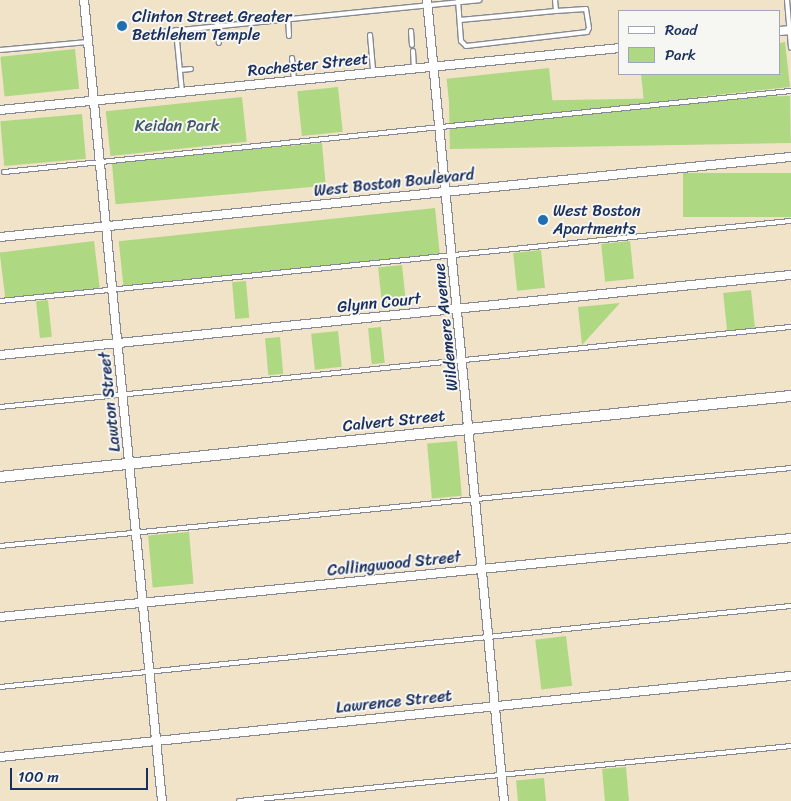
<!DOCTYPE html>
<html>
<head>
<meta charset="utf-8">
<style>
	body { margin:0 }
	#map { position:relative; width:791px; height:801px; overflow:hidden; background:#f1e3c8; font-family:Sriracha,sans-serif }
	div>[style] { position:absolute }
	.green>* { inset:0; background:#afd883; transform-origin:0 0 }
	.roads { filter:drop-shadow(1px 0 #868993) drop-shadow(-1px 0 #868993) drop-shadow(0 1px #868993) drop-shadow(0 -1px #868993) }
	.service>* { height:4px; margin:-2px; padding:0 2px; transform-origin:2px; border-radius:2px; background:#fff }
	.minor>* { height:8px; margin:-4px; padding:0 4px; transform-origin:4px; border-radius:4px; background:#fff }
	.tertiary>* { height:10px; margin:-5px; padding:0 5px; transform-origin:5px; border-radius:5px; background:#fff }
	.dots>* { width:14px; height:14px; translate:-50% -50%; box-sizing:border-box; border:2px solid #f6f6f2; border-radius:50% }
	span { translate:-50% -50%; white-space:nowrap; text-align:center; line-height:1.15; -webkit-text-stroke:4px #f6f6f2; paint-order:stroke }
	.poi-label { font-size:16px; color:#1b2f5e }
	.left { translate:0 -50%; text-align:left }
	.street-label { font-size:16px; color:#1b2f5e }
	.park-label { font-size:16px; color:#405967 }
	.legend { position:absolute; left:618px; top:10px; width:162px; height:65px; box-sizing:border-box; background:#f6f6f2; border:1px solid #9ea6b7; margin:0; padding:6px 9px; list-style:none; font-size:15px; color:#1b2f5e }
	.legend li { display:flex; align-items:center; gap:10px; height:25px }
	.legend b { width:25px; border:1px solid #9ea6b7 }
	.scale { position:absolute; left:10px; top:768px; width:138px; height:22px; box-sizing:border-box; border:2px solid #1b2f5e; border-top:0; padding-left:6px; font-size:15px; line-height:18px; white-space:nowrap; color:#1b2f5e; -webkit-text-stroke:4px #f6f6f2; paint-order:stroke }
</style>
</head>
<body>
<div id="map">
	<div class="green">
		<div style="clip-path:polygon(785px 42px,790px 87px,644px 103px,641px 74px,780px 74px,780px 43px)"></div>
		<div style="left:75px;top:49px;width:40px;height:75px;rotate:84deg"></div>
		<div style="left:549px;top:68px;width:44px;height:103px;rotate:84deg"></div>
		<div style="left:338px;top:87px;width:45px;height:41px;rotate:84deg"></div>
		<div style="left:790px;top:96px;width:47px;height:341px;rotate:89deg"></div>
		<div style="left:242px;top:97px;width:45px;height:137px;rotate:84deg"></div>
		<div style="left:82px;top:114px;width:45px;height:82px;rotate:85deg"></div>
		<div style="left:322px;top:143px;width:43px;height:211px;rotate:85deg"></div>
		<div style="left:791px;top:173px;width:44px;height:108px;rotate:90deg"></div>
		<div style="left:435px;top:208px;width:47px;height:318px;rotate:84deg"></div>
		<div style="left:94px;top:241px;width:47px;height:95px;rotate:83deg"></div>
		<div style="left:630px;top:241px;width:38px;height:29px;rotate:84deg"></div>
		<div style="left:541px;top:250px;width:38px;height:28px;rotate:84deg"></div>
		<div style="left:402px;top:265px;width:38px;height:24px;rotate:84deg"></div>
		<div style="left:246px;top:281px;width:37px;height:14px;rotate:85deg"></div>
		<div style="left:751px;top:290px;width:38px;height:28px;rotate:84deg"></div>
		<div style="left:48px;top:300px;width:37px;height:12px;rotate:84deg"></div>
		<div style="clip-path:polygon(620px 303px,582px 345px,578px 307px)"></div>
		<div style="left:381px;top:327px;width:36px;height:13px;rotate:84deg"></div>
		<div style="left:338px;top:331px;width:36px;height:27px;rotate:84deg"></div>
		<div style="left:280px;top:337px;width:37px;height:15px;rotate:85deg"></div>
		<div style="left:457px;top:441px;width:55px;height:30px;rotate:85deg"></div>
		<div style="left:189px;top:532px;width:52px;height:41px;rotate:85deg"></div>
		<div style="left:566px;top:636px;width:50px;height:31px;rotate:83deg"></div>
		<div style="left:626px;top:767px;width:34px;height:24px;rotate:85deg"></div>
		<div style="left:544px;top:778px;width:23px;height:28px;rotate:85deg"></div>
	</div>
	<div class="roads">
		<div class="service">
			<div style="left:458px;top:0;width:41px;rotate:85.8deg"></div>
			<div style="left:461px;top:41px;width:7px;rotate:45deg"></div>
			<div style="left:466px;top:46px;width:122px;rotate:-6.6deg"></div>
			<div style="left:587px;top:32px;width:4px;rotate:-63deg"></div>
			<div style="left:589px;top:28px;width:19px;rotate:-99deg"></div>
			<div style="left:586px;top:9px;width:30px;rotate:176deg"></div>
			<div style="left:556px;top:11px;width:11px;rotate:-95deg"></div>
			<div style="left:787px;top:0;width:48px;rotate:85.2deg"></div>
			<div style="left:288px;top:16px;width:20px;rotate:87deg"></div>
			<div style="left:460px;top:20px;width:96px;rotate:-5.4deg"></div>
			<div style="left:217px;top:22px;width:21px;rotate:85deg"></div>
			<div style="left:176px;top:30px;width:62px;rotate:84.5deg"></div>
			<div style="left:411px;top:31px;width:14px;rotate:86deg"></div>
			<div style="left:150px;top:33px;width:331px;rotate:-5.7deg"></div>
			<div style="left:370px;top:35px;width:38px;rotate:85deg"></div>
			<div style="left:0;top:50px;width:88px;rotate:-5.2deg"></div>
			<div style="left:413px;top:51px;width:17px;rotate:87deg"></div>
			<div style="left:292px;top:58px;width:23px;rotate:85deg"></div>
			<div style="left:180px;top:70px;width:11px;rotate:-5deg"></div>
			<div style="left:4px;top:172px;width:791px;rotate:-5.88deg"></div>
			<div style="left:0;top:301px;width:795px;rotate:-5.78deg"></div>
			<div style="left:0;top:407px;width:795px;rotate:-5.78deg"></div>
			<div style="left:0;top:546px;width:795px;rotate:-5.63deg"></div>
			<div style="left:0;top:687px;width:795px;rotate:-5.85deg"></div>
			<div style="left:239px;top:801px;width:555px;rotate:-5.69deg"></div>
		</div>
		<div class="minor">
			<div style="left:84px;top:0;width:805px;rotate:84.44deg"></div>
			<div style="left:427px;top:0;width:805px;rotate:84.51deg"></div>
			<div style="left:780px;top:31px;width:11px;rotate:-5deg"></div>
			<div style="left:0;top:110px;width:623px;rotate:-5.71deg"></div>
			<div style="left:0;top:237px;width:795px;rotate:-5.78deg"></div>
			<div style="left:0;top:355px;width:795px;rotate:-5.78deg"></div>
			<div style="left:0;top:617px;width:795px;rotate:-5.7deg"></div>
			<div style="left:0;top:757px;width:795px;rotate:-5.85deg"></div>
		</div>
		<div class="tertiary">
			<div style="left:0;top:477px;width:795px;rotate:-5.85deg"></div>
		</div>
	</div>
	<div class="dots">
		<div style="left:122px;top:26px;background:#1f6fb2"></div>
		<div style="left:543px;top:220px;background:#1f6fb2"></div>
	</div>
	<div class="poi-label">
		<span class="left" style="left:132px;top:26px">Clinton Street Greater<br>Bethlehem Temple</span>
		<span class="left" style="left:553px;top:220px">West Boston<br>Apartments</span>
	</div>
	<div class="street-label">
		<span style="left:308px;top:65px;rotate:-6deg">Rochester Street</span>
		<span style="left:394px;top:183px;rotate:-6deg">West Boston Boulevard</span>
		<span style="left:379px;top:303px;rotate:-6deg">Glynn Court</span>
		<span style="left:446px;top:327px;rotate:-96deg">Wildemere Avenue</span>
		<span style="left:110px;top:402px;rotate:-96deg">Lawton Street</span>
		<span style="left:394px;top:421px;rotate:-6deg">Calvert Street</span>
		<span style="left:394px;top:564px;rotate:-6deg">Collingwood Street</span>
		<span style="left:394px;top:702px;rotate:-6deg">Lawrence Street</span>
	</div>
	<div class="park-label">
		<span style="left:177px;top:126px">Keidan Park</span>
	</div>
	<ul class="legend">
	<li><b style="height:6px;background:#fff"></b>Road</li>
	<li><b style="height:14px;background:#afd883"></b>Park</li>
	</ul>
	<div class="scale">100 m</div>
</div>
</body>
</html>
